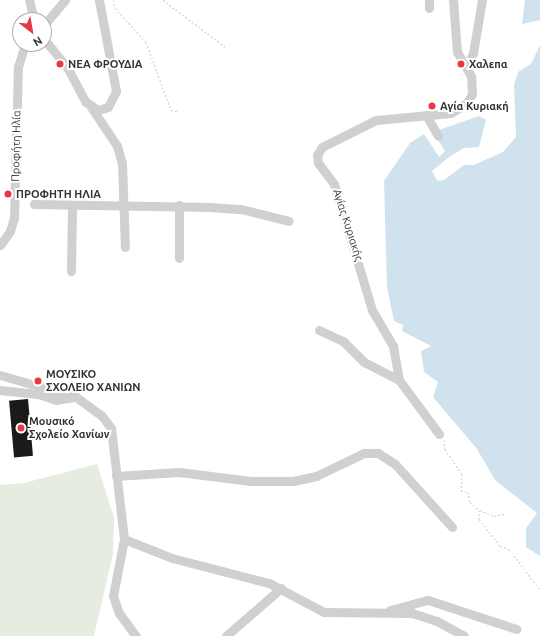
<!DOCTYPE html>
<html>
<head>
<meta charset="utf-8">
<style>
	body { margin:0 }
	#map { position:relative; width:540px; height:636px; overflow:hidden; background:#fff; font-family:Ubuntu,sans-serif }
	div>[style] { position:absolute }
	.green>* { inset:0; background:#e6ecdf }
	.water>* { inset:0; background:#cfe2ee }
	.building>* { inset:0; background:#1a1a1a; transform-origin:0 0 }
	.path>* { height:1px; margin-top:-0.5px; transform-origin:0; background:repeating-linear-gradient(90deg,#cdcdcd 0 2px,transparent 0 4px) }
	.minor>* { height:9px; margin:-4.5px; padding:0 4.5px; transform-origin:4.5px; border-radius:4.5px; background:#d0d0d0 }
	.dots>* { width:11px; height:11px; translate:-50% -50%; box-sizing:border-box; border:2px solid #fff; border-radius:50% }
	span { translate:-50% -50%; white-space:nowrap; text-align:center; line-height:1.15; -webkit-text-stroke:4px #fff; paint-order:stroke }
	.poi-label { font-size:11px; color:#333; font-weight:700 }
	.left { translate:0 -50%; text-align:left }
	.street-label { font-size:11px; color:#333 }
	.north { position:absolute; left:12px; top:12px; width:40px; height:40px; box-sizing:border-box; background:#fff; border:1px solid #adadad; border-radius:50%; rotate:149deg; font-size:11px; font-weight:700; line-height:16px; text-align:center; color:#333 }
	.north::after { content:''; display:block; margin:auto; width:14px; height:18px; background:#e63946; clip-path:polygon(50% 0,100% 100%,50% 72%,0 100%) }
</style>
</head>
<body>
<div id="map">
	<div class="green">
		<div style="clip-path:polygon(97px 464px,114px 518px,113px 554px,94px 636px,0 636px,0 485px,24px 483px)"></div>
	</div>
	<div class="water">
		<div style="clip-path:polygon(525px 0,540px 0,540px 20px,522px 24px)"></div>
		<div style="clip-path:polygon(540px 45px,540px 556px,526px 547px,526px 528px,537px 513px,495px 480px,477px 449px,433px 397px,438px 382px,424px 372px,421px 351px,431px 346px,402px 331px,403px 325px,394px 321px,387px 287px,384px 181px,410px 143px,424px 134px,439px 157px,445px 151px,438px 140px,443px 137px,439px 130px,479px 116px,486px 120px,479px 147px,464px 148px,449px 157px,432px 171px,435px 177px,438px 181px,444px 180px,464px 165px,474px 165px,503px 152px,516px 137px,514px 85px,518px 72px,531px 64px)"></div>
	</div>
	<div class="building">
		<div style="left:28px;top:399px;width:57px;height:19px;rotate:85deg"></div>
	</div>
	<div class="path">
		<div style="left:113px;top:0;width:8px;rotate:76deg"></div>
		<div style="left:115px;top:8px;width:46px;rotate:47.6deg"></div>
		<div style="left:146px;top:42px;width:72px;rotate:69.8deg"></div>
		<div style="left:171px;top:110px;width:6px;rotate:9deg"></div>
		<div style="left:163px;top:0;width:80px;rotate:36.9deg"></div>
		<div style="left:444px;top:440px;width:9px;rotate:84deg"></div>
		<div style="left:445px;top:449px;width:30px;rotate:56deg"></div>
		<div style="left:462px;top:474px;width:17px;rotate:93deg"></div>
		<div style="left:461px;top:491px;width:7px;rotate:8deg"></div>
		<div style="left:468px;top:492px;width:10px;rotate:79deg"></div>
		<div style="left:470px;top:502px;width:12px;rotate:42deg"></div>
		<div style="left:479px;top:510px;width:9px;rotate:90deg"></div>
		<div style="left:479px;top:519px;width:34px;rotate:52deg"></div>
		<div style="left:500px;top:546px;width:9px;rotate:18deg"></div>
		<div style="left:509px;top:549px;width:51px;rotate:52.9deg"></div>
		<div style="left:480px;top:510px;width:15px;rotate:23deg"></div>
		<div style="left:494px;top:516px;width:11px;rotate:-10deg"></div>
	</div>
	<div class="minor">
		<div style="left:29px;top:0;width:21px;rotate:76deg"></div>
		<div style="left:429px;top:0;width:8px;rotate:90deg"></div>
		<div style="left:44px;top:25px;width:33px;rotate:-50deg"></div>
		<div style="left:44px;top:39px;width:36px;rotate:51deg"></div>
		<div style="left:67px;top:67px;width:40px;rotate:62deg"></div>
		<div style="left:86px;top:102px;width:14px;rotate:34deg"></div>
		<div style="left:98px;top:110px;width:10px;rotate:-17deg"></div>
		<div style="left:108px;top:107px;width:18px;rotate:-63deg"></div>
		<div style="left:116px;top:91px;width:93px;rotate:-100.6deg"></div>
		<div style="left:467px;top:67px;width:15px;rotate:-67deg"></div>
		<div style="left:473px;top:53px;width:54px;rotate:-80.4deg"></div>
		<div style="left:91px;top:107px;width:47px;rotate:56.3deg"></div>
		<div style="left:117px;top:146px;width:18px;rotate:74deg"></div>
		<div style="left:122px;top:163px;width:84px;rotate:88deg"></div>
		<div style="left:426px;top:115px;width:24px;rotate:60deg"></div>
		<div style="left:34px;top:204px;width:176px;rotate:1deg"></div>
		<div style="left:210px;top:207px;width:31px;rotate:4deg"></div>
		<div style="left:241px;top:209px;width:49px;rotate:14deg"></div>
		<div style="left:179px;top:205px;width:53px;rotate:90deg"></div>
		<div style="left:0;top:245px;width:17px;rotate:-54deg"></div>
		<div style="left:10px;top:231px;width:14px;rotate:-73deg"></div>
		<div style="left:14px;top:218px;width:151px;rotate:-88.5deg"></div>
		<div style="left:18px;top:67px;width:24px;rotate:-73deg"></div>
		<div style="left:71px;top:271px;width:65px;rotate:-89.1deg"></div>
		<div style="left:319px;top:330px;width:26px;rotate:25deg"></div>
		<div style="left:343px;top:341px;width:30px;rotate:45deg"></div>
		<div style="left:364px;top:362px;width:39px;rotate:27deg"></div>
		<div style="left:0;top:375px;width:79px;rotate:16.1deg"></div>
		<div style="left:76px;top:397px;width:32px;rotate:36deg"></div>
		<div style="left:102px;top:416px;width:15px;rotate:53deg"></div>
		<div style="left:111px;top:428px;width:112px;rotate:83.3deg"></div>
		<div style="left:124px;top:539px;width:58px;rotate:100.9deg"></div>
		<div style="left:113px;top:596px;width:18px;rotate:71deg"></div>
		<div style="left:119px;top:613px;width:29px;rotate:54deg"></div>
		<div style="left:0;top:390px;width:38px;rotate:6deg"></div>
		<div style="left:38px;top:394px;width:19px;rotate:18deg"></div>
		<div style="left:56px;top:400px;width:20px;rotate:-9deg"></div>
		<div style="left:439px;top:434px;width:67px;rotate:-126.5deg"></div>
		<div style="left:399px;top:380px;width:35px;rotate:-100deg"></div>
		<div style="left:393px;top:346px;width:42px;rotate:-120.3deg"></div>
		<div style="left:372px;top:310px;width:132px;rotate:-106.8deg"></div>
		<div style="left:334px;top:184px;width:26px;rotate:-127deg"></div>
		<div style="left:318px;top:163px;width:8px;rotate:-97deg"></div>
		<div style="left:317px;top:155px;width:9px;rotate:-58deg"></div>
		<div style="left:322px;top:147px;width:60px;rotate:-26.6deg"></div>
		<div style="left:376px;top:120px;width:75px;rotate:-5.3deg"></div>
		<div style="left:451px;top:113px;width:19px;rotate:-32deg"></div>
		<div style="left:467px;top:103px;width:10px;rotate:-61deg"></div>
		<div style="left:472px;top:94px;width:18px;rotate:-93deg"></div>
		<div style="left:471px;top:76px;width:28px;rotate:-120deg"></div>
		<div style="left:457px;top:52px;width:52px;rotate:-94.4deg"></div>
		<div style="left:116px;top:476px;width:63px;rotate:-3.6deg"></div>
		<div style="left:179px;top:472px;width:72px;rotate:7.2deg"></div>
		<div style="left:250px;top:481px;width:43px"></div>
		<div style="left:293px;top:481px;width:24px;rotate:-12deg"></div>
		<div style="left:316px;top:476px;width:53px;rotate:-25.6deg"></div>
		<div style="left:364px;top:453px;width:14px"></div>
		<div style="left:378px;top:453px;width:20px;rotate:33deg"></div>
		<div style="left:395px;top:464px;width:85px;rotate:47.9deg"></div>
		<div style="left:124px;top:539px;width:52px;rotate:21.6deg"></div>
		<div style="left:172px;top:558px;width:100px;rotate:14.5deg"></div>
		<div style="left:269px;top:583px;width:62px;rotate:27.8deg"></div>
		<div style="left:324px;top:612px;width:88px;rotate:0.7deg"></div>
		<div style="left:412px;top:613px;width:26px;rotate:18deg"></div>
		<div style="left:437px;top:621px;width:31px;rotate:29deg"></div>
		<div style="left:390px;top:610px;width:39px;rotate:-15deg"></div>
		<div style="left:428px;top:600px;width:93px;rotate:18.2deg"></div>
		<div style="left:226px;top:636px;width:73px;rotate:-41.1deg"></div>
	</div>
	<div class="dots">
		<div style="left:60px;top:64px;background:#e63946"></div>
		<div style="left:461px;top:64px;background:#e63946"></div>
		<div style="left:432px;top:106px;background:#e63946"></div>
		<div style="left:8px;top:194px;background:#e63946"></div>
		<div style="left:38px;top:381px;background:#e63946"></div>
		<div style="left:21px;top:428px;background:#e63946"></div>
	</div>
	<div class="poi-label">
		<span class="left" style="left:68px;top:64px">ΝΕΑ ΦΡΟΥΔΙΑ</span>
		<span class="left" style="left:469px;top:64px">Χαλεπα</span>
		<span class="left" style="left:440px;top:106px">Αγία Κυριακή</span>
		<span class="left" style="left:16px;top:194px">ΠΡΟΦΗΤΗ ΗΛΙΑ</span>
		<span class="left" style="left:46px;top:381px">ΜΟΥΣΙΚΟ<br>ΣΧΟΛΕΙΟ ΧΑΝΙΩΝ</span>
		<span class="left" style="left:29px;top:428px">Μουσικό<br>Σχολείο Χανίων</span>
	</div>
	<div class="street-label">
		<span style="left:16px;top:146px;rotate:-89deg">Προφήτη Ηλία</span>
		<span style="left:348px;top:225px;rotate:72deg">Αγίας Κυριακής</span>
	</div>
	<div class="north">N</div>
</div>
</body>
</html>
